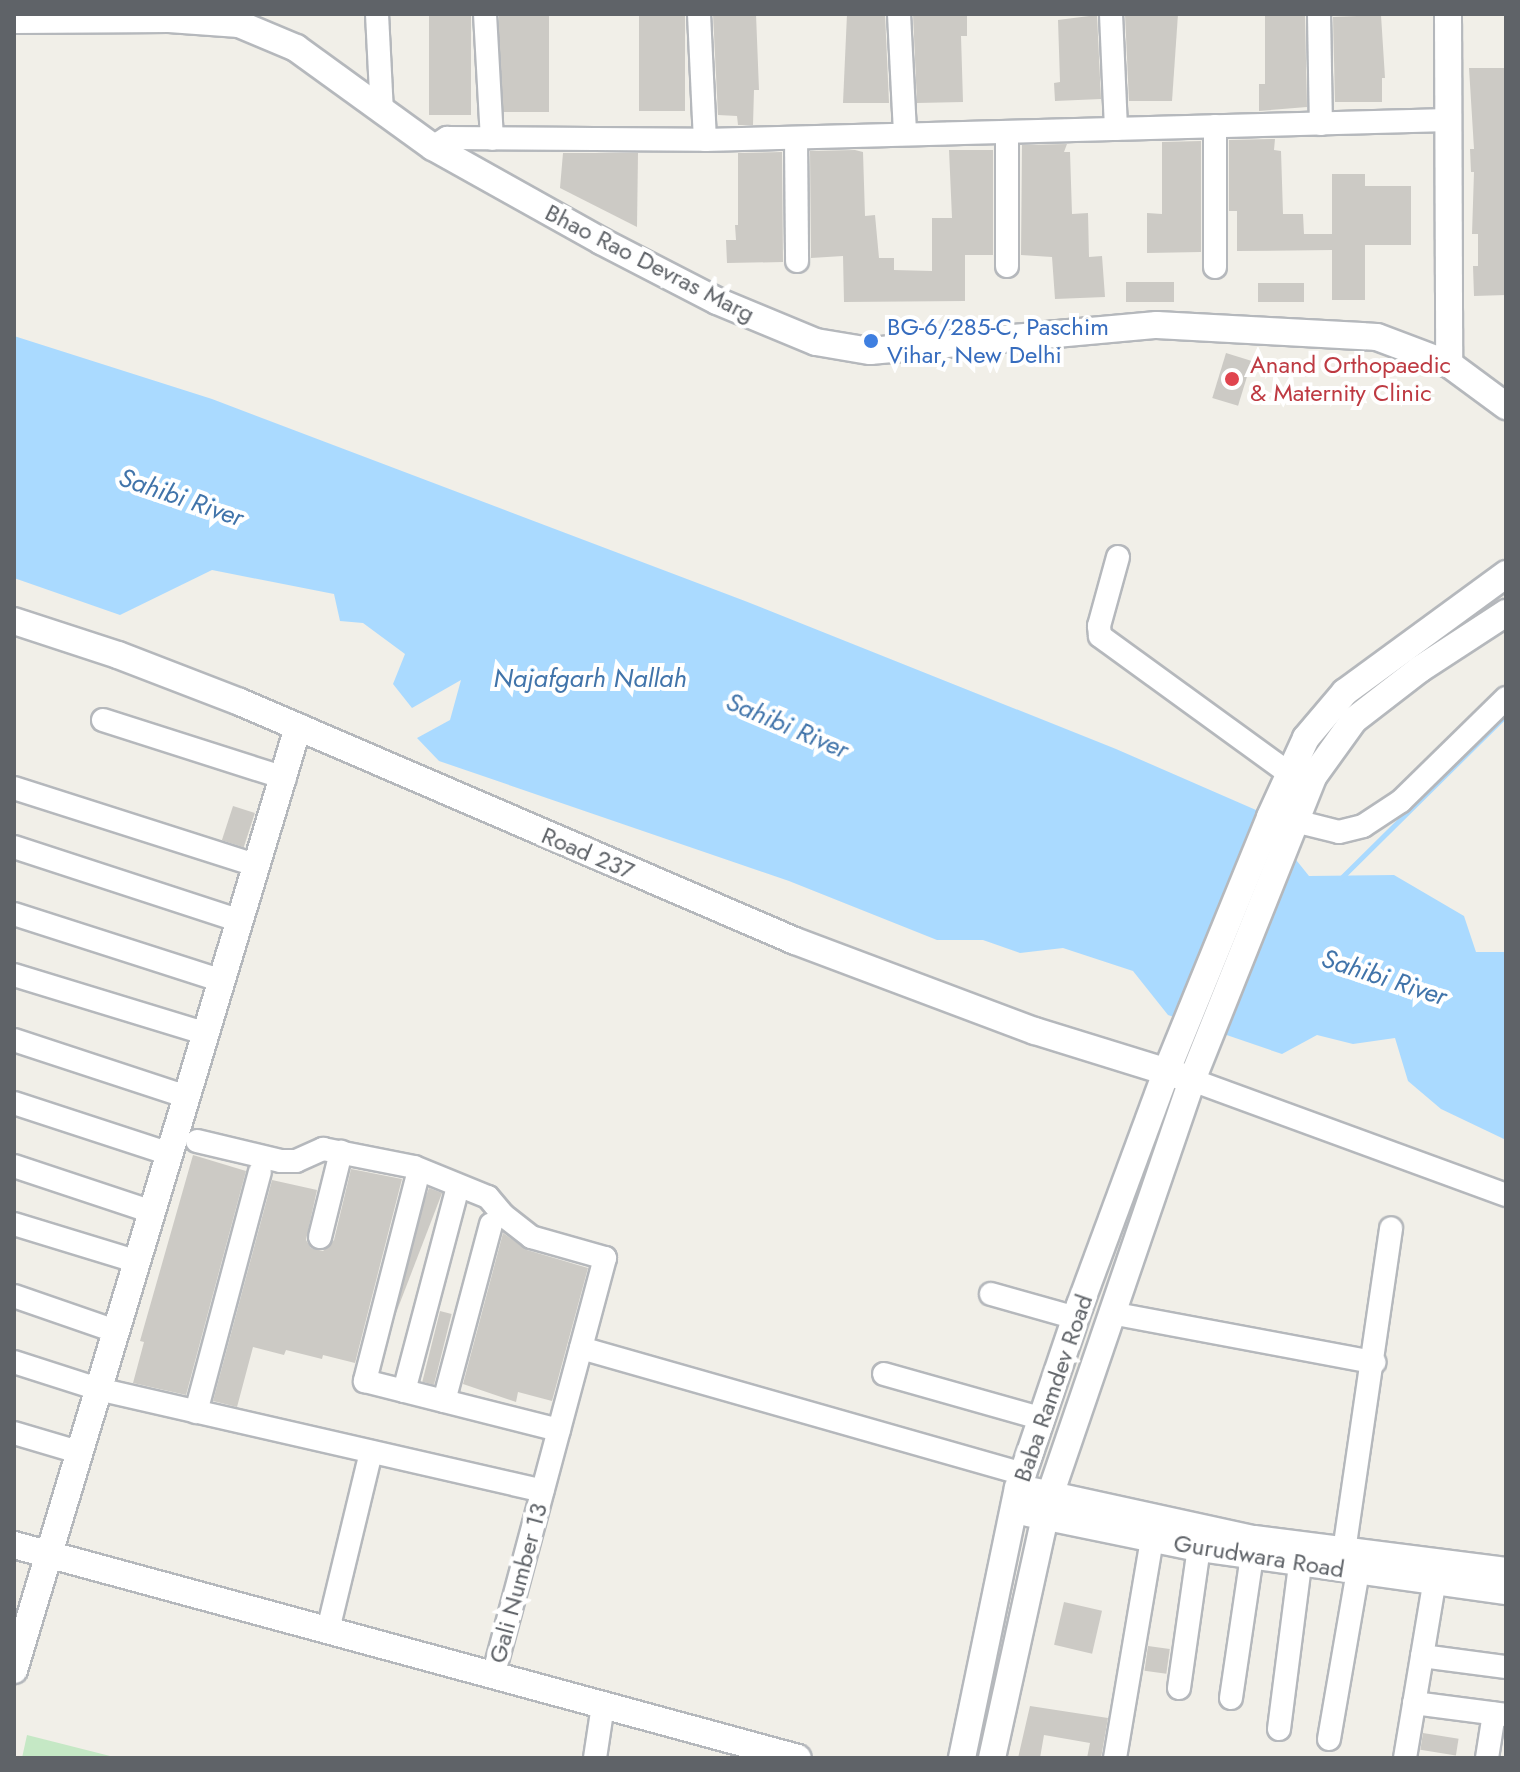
<!DOCTYPE html>
<html>
<head>
<meta charset="utf-8">
<style>
	body { margin:0 }
	#map { position:relative; width:1520px; height:1772px; overflow:hidden; background:#f1efe8; font-family:Jost,sans-serif }
	div>[style] { position:absolute }
	.green>* { inset:0; background:#c5e8c5 }
	.water>* { inset:0; background:#aadaff }
	.stream>* { height:5px; margin:-2.5px; padding:0 2.5px; transform-origin:2.5px; border-radius:2.5px; background:#aadaff }
	.building>* { inset:0; background:#cccac5; transform-origin:0 0 }
	.roads { filter:drop-shadow(2px 0 #b5b8bc) drop-shadow(-2px 0 #b5b8bc) drop-shadow(0 2px #b5b8bc) drop-shadow(0 -2px #b5b8bc) }
	.minor>* { height:22px; margin:-11px; padding:0 11px; transform-origin:11px; border-radius:11px; background:#fff }
	.tertiary>* { height:26px; margin:-13px; padding:0 13px; transform-origin:13px; border-radius:13px; background:#fff }
	.dots>* { width:22px; height:22px; translate:-50% -50%; box-sizing:border-box; border:4px solid #fff; border-radius:50% }
	span { translate:-50% -50%; white-space:nowrap; text-align:center; line-height:1.15; -webkit-text-stroke:8px #fff; paint-order:stroke }
	.street-label { font-size:24px; color:#5f6368 }
	.shop-label { font-size:24px; color:#366cbe }
	.left { translate:0 -50%; text-align:left }
	.health-label { font-size:24px; color:#be3a42 }
	.water-label { font-size:26px; color:#4174aa; font-style:italic }
	.frame { position:absolute; inset:0; border:16px solid #5f6368; pointer-events:none }
</style>
</head>
<body>
<div id="map">
	<div class="green">
		<div style="clip-path:polygon(27px 1735px,118px 1758px,22px 1758px)"></div>
	</div>
	<div class="water">
		<div style="clip-path:polygon(14px 336px,212px 399px,745px 601px,1116px 749px,1256px 810px,1309px 876px,1394px 875px,1464px 916px,1476px 952px,1506px 952px,1506px 1140px,1441px 1109px,1408px 1081px,1395px 1038px,1353px 1044px,1317px 1035px,1282px 1054px,1168px 1015px,1133px 971px,1063px 948px,1020px 953px,983px 940px,937px 940px,789px 881px,439px 761px,417px 738px,450px 720px,461px 680px,412px 708px,393px 684px,405px 654px,363px 623px,340px 621px,334px 594px,212px 570px,120px 615px,14px 578px)"></div>
	</div>
	<div class="stream">
		<div style="left:1339px;top:880px;width:235px;rotate:-44.7deg"></div>
	</div>
	<div class="building">
		<div style="left:429px;top:14px;width:42px;height:101px"></div>
		<div style="left:499px;top:14px;width:50px;height:98px"></div>
		<div style="left:639px;top:14px;width:46px;height:97px"></div>
		<div style="clip-path:polygon(713px 14px,756px 14px,759px 90px,754px 90px,753px 125px,738px 125px,737px 116px,718px 115px)"></div>
		<div style="clip-path:polygon(847px 14px,885px 14px,889px 103px,843px 103px)"></div>
		<div style="clip-path:polygon(913px 14px,967px 16px,967px 36px,961px 36px,963px 102px,917px 103px)"></div>
		<div style="clip-path:polygon(1125px 14px,1178px 14px,1172px 101px,1129px 101px)"></div>
		<div style="clip-path:polygon(1265px 14px,1305px 16px,1307px 107px,1259px 111px,1259px 84px,1265px 84px)"></div>
		<div style="clip-path:polygon(1097px 15px,1101px 99px,1055px 101px,1054px 83px,1060px 82px,1058px 20px)"></div>
		<div style="clip-path:polygon(1381px 15px,1385px 78px,1382px 78px,1382px 102px,1335px 102px,1333px 17px)"></div>
		<div style="clip-path:polygon(1469px 68px,1506px 68px,1506px 295px,1474px 296px,1473px 266px,1478px 266px,1478px 234px,1472px 234px,1474px 172px,1471px 172px,1470px 149px,1474px 149px)"></div>
		<div style="clip-path:polygon(1275px 139px,1274px 150px,1281px 151px,1283px 214px,1303px 214px,1304px 234px,1332px 234px,1332px 174px,1365px 174px,1365px 186px,1411px 186px,1411px 245px,1365px 245px,1365px 300px,1332px 300px,1332px 250px,1237px 251px,1237px 211px,1229px 211px,1229px 140px)"></div>
		<div style="clip-path:polygon(1201px 141px,1201px 252px,1147px 253px,1147px 213px,1162px 214px,1162px 142px)"></div>
		<div style="clip-path:polygon(1067px 144px,1064px 152px,1070px 152px,1072px 214px,1088px 213px,1089px 257px,1102px 256px,1105px 297px,1055px 299px,1052px 257px,1021px 255px,1022px 145px)"></div>
		<div style="clip-path:polygon(855px 150px,863px 152px,865px 216px,875px 215px,879px 258px,894px 258px,894px 270px,932px 271px,932px 218px,952px 218px,949px 150px,993px 150px,993px 255px,965px 255px,965px 301px,844px 302px,843px 256px,811px 258px,810px 151px)"></div>
		<div style="clip-path:polygon(782px 152px,783px 262px,727px 263px,726px 240px,736px 240px,735px 225px,738px 225px,738px 153px)"></div>
		<div style="clip-path:polygon(563px 153px,638px 153px,637px 227px,560px 188px)"></div>
		<div style="left:1174px;top:282px;width:20px;height:48px;rotate:90deg"></div>
		<div style="left:1304px;top:283px;width:19px;height:46px;rotate:90deg"></div>
		<div style="left:1226px;top:353px;width:27px;height:47px;rotate:17deg"></div>
		<div style="left:233px;top:806px;width:23px;height:36px;rotate:18deg"></div>
		<div style="clip-path:polygon(193px 1155px,246px 1171px,186px 1395px,133px 1383px,144px 1342px,140px 1341px)"></div>
		<div style="clip-path:polygon(351px 1169px,402px 1179px,355px 1363px,323px 1355px,322px 1359px,286px 1350px,284px 1355px,253px 1347px,237px 1407px,213px 1401px,272px 1180px,317px 1190px,306px 1240px,311px 1248px,323px 1251px,334px 1240px)"></div>
		<div style="left:429px;top:1188px;width:14px;height:189px;rotate:21deg"></div>
		<div style="clip-path:polygon(503px 1233px,527px 1250px,588px 1268px,552px 1401px,518px 1392px,516px 1402px,463px 1384px)"></div>
		<div style="left:440px;top:1311px;width:12px;height:73px;rotate:14deg"></div>
		<div style="left:1064px;top:1602px;width:39px;height:44px;rotate:13deg"></div>
		<div style="left:1148px;top:1646px;width:22px;height:25px;rotate:8deg"></div>
		<div style="clip-path:polygon(1030px 1706px,1108px 1718px,1101px 1758px,1087px 1758px,1090px 1743px,1044px 1735px,1040px 1758px,1018px 1758px)"></div>
		<div style="left:1423px;top:1733px;width:36px;height:17px;rotate:9deg"></div>
	</div>
	<div class="roads">
		<div class="minor">
			<div style="left:377px;top:14px;width:98px;rotate:87.1deg"></div>
			<div style="left:485px;top:14px;width:125px;rotate:86.8deg"></div>
			<div style="left:699px;top:14px;width:126px;rotate:87.3deg"></div>
			<div style="left:899px;top:14px;width:120px;rotate:87.1deg"></div>
			<div style="left:1111px;top:14px;width:115px;rotate:87.5deg"></div>
			<div style="left:1319px;top:14px;width:110px;rotate:89deg"></div>
			<div style="left:1215px;top:126px;width:141px;rotate:90deg"></div>
			<div style="left:796px;top:138px;width:123px;rotate:89.5deg"></div>
			<div style="left:433px;top:147px;width:17px;rotate:-33deg"></div>
			<div style="left:447px;top:138px;width:258px;rotate:0.4deg"></div>
			<div style="left:705px;top:140px;width:744px;rotate:-1.54deg"></div>
			<div style="left:1007px;top:266px;width:134px;rotate:-90deg"></div>
			<div style="left:1118px;top:557px;width:72px;rotate:105.4deg"></div>
			<div style="left:1099px;top:626px;width:10px;rotate:84deg"></div>
			<div style="left:1100px;top:636px;width:235px;rotate:36deg"></div>
			<div style="left:103px;top:720px;width:191px;rotate:17.7deg"></div>
			<div style="left:14px;top:788px;width:256px;rotate:17.7deg"></div>
			<div style="left:1295px;top:821px;width:45px;rotate:14deg"></div>
			<div style="left:1339px;top:832px;width:25px;rotate:-14deg"></div>
			<div style="left:1363px;top:826px;width:45px;rotate:-33.3deg"></div>
			<div style="left:1401px;top:801px;width:147px;rotate:-44.4deg"></div>
			<div style="left:14px;top:847px;width:239px;rotate:18.1deg"></div>
			<div style="left:14px;top:914px;width:219px;rotate:17.8deg"></div>
			<div style="left:14px;top:975px;width:202px;rotate:17deg"></div>
			<div style="left:14px;top:1040px;width:182px;rotate:18.2deg"></div>
			<div style="left:1192px;top:1080px;width:334px;rotate:20.1deg"></div>
			<div style="left:14px;top:1103px;width:164px;rotate:18.1deg"></div>
			<div style="left:197px;top:1141px;width:86px;rotate:13.4deg"></div>
			<div style="left:281px;top:1161px;width:15px"></div>
			<div style="left:296px;top:1161px;width:30px;rotate:-24deg"></div>
			<div style="left:323px;top:1149px;width:93px;rotate:11.2deg"></div>
			<div style="left:414px;top:1167px;width:80px;rotate:22.1deg"></div>
			<div style="left:488px;top:1197px;width:23px;rotate:50deg"></div>
			<div style="left:503px;top:1215px;width:36px;rotate:38deg"></div>
			<div style="left:531px;top:1237px;width:77px;rotate:15.8deg"></div>
			<div style="left:605px;top:1258px;width:432px;rotate:105deg"></div>
			<div style="left:14px;top:1166px;width:145px;rotate:18.4deg"></div>
			<div style="left:417px;top:1178px;width:210px;rotate:104.4deg"></div>
			<div style="left:365px;top:1381px;width:200px;rotate:14.2deg"></div>
			<div style="left:14px;top:1224px;width:130px;rotate:17deg"></div>
			<div style="left:320px;top:1237px;width:88px;rotate:-76.1deg"></div>
			<div style="left:991px;top:1294px;width:88px;rotate:15.8deg"></div>
			<div style="left:14px;top:1296px;width:107px;rotate:19.1deg"></div>
			<div style="left:1111px;top:1313px;width:268px;rotate:10.6deg"></div>
			<div style="left:581px;top:1348px;width:460px;rotate:15.9deg"></div>
			<div style="left:14px;top:1362px;width:88px;rotate:17.8deg"></div>
			<div style="left:98px;top:1389px;width:456px;rotate:12.9deg"></div>
			<div style="left:884px;top:1374px;width:165px;rotate:15.8deg"></div>
			<div style="left:404px;top:1391px;width:207px;rotate:-75.2deg"></div>
			<div style="left:444px;top:1401px;width:183px;rotate:-75.1deg"></div>
			<div style="left:196px;top:1412px;width:248px;rotate:-75.1deg"></div>
			<div style="left:14px;top:1433px;width:67px;rotate:16.5deg"></div>
			<div style="left:1344px;top:1551px;width:326px;rotate:-81.7deg"></div>
			<div style="left:328px;top:1630px;width:183px;rotate:-76.4deg"></div>
			<div style="left:1422px;top:1656px;width:85px;rotate:7.5deg"></div>
			<div style="left:1179px;top:1688px;width:141px;rotate:-81.9deg"></div>
			<div style="left:1231px;top:1698px;width:144px;rotate:-81.6deg"></div>
			<div style="left:1414px;top:1703px;width:93px;rotate:7.4deg"></div>
			<div style="left:1279px;top:1729px;width:166px;rotate:-82.7deg"></div>
			<div style="left:1329px;top:1739px;width:170px;rotate:-80.2deg"></div>
			<div style="left:595px;top:1758px;width:54px;rotate:-81.4deg"></div>
			<div style="left:1115px;top:1758px;width:222px;rotate:-80.4deg"></div>
			<div style="left:1405px;top:1758px;width:194px;rotate:-80.5deg"></div>
			<div style="left:1487px;top:1758px;width:45px;rotate:-81deg"></div>
		</div>
		<div class="tertiary">
			<div style="left:1448px;top:14px;width:350px;rotate:89.8deg"></div>
			<div style="left:14px;top:20px;width:155px;rotate:-0.4deg"></div>
			<div style="left:169px;top:19px;width:70px;rotate:4.1deg"></div>
			<div style="left:239px;top:24px;width:62px;rotate:22.8deg"></div>
			<div style="left:296px;top:48px;width:169px;rotate:35.9deg"></div>
			<div style="left:433px;top:147px;width:193px;rotate:29.2deg"></div>
			<div style="left:601px;top:241px;width:131px;rotate:27.3deg"></div>
			<div style="left:717px;top:301px;width:107px;rotate:22.5deg"></div>
			<div style="left:816px;top:342px;width:55px;rotate:9.5deg"></div>
			<div style="left:870px;top:351px;width:288px;rotate:-5.2deg"></div>
			<div style="left:1157px;top:325px;width:220px;rotate:3.1deg"></div>
			<div style="left:1377px;top:337px;width:77px;rotate:20.6deg"></div>
			<div style="left:1449px;top:364px;width:71px;rotate:36.4deg"></div>
			<div style="left:14px;top:621px;width:109px;rotate:18.1deg"></div>
			<div style="left:118px;top:655px;width:131px;rotate:21.1deg"></div>
			<div style="left:240px;top:702px;width:604px;rotate:23.3deg"></div>
			<div style="left:795px;top:941px;width:256px;rotate:20.6deg"></div>
			<div style="left:1035px;top:1031px;width:156px;rotate:17.2deg"></div>
			<div style="left:1033px;top:1491px;width:226px;rotate:12.3deg"></div>
			<div style="left:1254px;top:1539px;width:254px;rotate:7.2deg"></div>
			<div style="left:1028px;top:1513px;width:175px;rotate:11.6deg"></div>
			<div style="left:1199px;top:1548px;width:310px;rotate:8deg"></div>
			<div style="left:14px;top:1545px;width:812px;rotate:15.2deg"></div>
			<div style="left:14px;top:1670px;width:985px;rotate:-73.24deg"></div>
			<div style="left:962px;top:1758px;width:276px;rotate:-78.3deg"></div>
			<div style="left:1018px;top:1488px;width:193px;rotate:-71.3deg"></div>
			<div style="left:1080px;top:1305px;width:251px;rotate:-69.7deg"></div>
			<div style="left:1167px;top:1070px;width:273px;rotate:-67.8deg"></div>
			<div style="left:1270px;top:817px;width:87px;rotate:-65.5deg"></div>
			<div style="left:1306px;top:738px;width:60px;rotate:-49.7deg"></div>
			<div style="left:1345px;top:692px;width:200px;rotate:-36.2deg"></div>
			<div style="left:992px;top:1758px;width:269px;rotate:-77.6deg"></div>
			<div style="left:1050px;top:1495px;width:439px;rotate:-71.1deg"></div>
			<div style="left:1192px;top:1080px;width:326px;rotate:-68.2deg"></div>
			<div style="left:1313px;top:777px;width:70px;rotate:-54.3deg"></div>
			<div style="left:1354px;top:720px;width:83px;rotate:-37.7deg"></div>
			<div style="left:1420px;top:669px;width:103px;rotate:-33.1deg"></div>
		</div>
	</div>
	<div class="dots">
		<div style="left:871px;top:341px;background:#3f7fe0"></div>
		<div style="left:1232px;top:379px;background:#e0444e"></div>
	</div>
	<div class="street-label">
		<span style="left:650px;top:263px;rotate:27deg">Bhao Rao Devras Marg</span>
		<span style="left:588px;top:853px;rotate:23deg">Road 237</span>
		<span style="left:1053px;top:1388px;rotate:-71deg">Baba Ramdev Road</span>
		<span style="left:1259px;top:1556px;rotate:9deg">Gurudwara Road</span>
		<span style="left:518px;top:1583px;rotate:-75deg">Gali Number 13</span>
	</div>
	<div class="shop-label">
		<span class="left" style="left:887px;top:341px">BG-6/285-C, Paschim<br>Vihar, New Delhi</span>
	</div>
	<div class="health-label">
		<span class="left" style="left:1250px;top:379px">Anand Orthopaedic<br>&amp; Maternity Clinic</span>
	</div>
	<div class="water-label">
		<span style="left:181px;top:498px;rotate:19deg">Sahibi River</span>
		<span style="left:590px;top:679px">Najafgarh Nallah</span>
		<span style="left:787px;top:726px;rotate:23deg">Sahibi River</span>
		<span style="left:1384px;top:978px;rotate:18deg">Sahibi River</span>
	</div>
	<div class="frame"></div>
</div>
</body>
</html>
